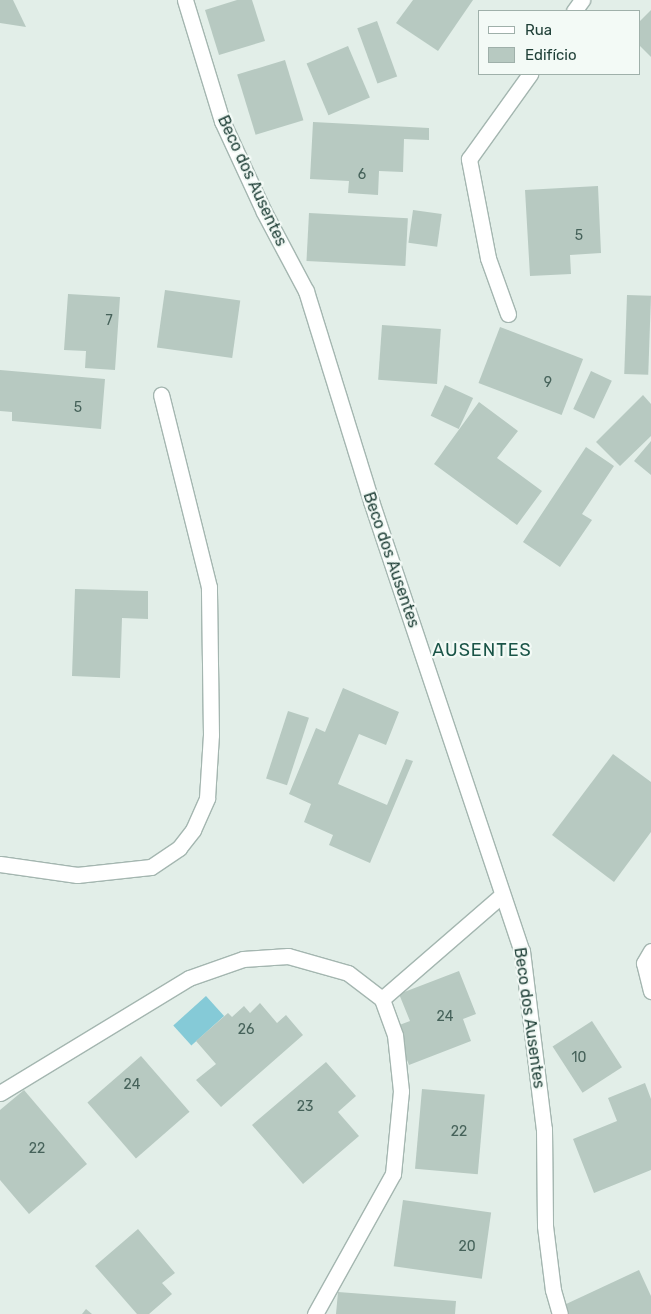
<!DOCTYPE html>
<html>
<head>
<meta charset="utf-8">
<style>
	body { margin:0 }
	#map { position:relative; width:651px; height:1314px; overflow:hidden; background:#e2eee8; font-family:Rubik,sans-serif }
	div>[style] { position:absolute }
	.water>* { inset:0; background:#85cad7; transform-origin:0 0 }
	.building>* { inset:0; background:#b7c9c1; transform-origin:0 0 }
	.roads { filter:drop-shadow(1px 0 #a4b6b0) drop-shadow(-1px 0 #a4b6b0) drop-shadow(0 1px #a4b6b0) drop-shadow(0 -1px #a4b6b0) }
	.service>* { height:15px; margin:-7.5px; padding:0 7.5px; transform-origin:7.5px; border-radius:7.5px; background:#fff }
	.minor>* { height:15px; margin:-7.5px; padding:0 7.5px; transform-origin:7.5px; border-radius:7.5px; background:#fff }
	span { translate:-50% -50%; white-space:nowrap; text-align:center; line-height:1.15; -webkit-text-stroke:4.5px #f3faf6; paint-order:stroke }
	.number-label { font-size:14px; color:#46625a }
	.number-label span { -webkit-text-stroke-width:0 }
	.street-label { font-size:16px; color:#204038 }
	.neighbourhood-label { font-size:18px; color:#1a5447; letter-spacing:1px }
	.legend { position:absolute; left:478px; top:10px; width:162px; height:65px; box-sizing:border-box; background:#f3faf6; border:1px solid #9fb0aa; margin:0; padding:6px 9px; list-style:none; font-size:15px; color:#204038 }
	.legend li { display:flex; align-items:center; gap:10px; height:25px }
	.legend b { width:25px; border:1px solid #9fb0aa }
</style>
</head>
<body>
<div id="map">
	<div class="water">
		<div style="left:206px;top:996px;width:27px;height:44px;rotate:48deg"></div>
	</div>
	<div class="building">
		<div style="clip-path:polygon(0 0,13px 0,26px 27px,0 23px)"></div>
		<div style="clip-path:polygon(237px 0,252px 0,265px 41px,219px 55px,205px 10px)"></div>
		<div style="clip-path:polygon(413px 0,473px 0,438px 51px,396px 23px)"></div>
		<div style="clip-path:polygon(651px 10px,651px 57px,640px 46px,640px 21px)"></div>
		<div style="left:377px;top:21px;width:59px;height:21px;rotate:70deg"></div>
		<div style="left:348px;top:46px;width:56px;height:45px;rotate:67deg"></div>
		<div style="left:285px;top:60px;width:63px;height:50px;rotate:73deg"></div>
		<div style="clip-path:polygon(313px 122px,429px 128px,429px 140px,404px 139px,403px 172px,379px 171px,378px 195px,348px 193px,349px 181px,310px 179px)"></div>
		<div style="clip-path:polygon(598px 186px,601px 253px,570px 255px,571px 274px,530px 276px,525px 190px)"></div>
		<div style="left:413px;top:210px;width:29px;height:33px;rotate:8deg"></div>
		<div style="left:309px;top:213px;width:99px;height:48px;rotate:3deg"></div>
		<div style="left:165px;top:290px;width:76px;height:58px;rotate:8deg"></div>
		<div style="clip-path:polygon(68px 294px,120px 297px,115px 370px,85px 368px,86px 351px,64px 350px)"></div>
		<div style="left:627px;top:295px;width:24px;height:79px;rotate:2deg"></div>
		<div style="left:382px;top:325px;width:59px;height:55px;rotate:4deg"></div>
		<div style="left:500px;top:327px;width:89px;height:60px;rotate:21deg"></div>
		<div style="clip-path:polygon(0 370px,105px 379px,101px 429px,12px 421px,12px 412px,0 411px)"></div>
		<div style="left:591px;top:371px;width:23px;height:42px;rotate:25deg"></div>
		<div style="left:445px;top:385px;width:31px;height:34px;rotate:25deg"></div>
		<div style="clip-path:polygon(643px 395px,651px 404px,651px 436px,620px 466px,596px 442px)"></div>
		<div style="clip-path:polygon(479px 402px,518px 431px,497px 458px,542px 491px,517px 525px,434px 464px)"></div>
		<div style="clip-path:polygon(651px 441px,651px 475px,634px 461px)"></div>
		<div style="clip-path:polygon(586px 447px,614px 466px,582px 514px,592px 520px,560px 567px,523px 542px)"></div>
		<div style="clip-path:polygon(75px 589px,148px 591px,148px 619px,122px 618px,120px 678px,72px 676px)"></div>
		<div style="clip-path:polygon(343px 688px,399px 712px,386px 745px,359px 734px,338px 784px,387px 805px,406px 759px,413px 761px,370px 863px,329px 845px,333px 835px,304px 822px,311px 804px,289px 794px,316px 728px,325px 732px)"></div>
		<div style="left:288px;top:711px;width:22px;height:71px;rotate:18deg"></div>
		<div style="clip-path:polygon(613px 754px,651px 782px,651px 832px,614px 882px,552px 835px)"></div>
		<div style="clip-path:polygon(459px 971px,476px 1014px,463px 1019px,471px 1041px,409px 1065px,394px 1027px,410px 1021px,399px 994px)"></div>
		<div style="clip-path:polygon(260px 1003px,277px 1023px,286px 1015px,303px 1035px,221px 1107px,196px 1080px,216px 1064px,196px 1041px,228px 1013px,232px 1017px,244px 1006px,250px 1013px)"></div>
		<div style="left:592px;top:1021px;width:55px;height:47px;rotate:57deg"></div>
		<div style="left:141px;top:1056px;width:74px;height:71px;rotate:49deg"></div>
		<div style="clip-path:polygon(326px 1062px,356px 1096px,338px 1112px,359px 1136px,303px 1184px,252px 1125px)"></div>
		<div style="clip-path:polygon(645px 1083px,651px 1099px,651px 1170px,594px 1193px,573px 1139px,617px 1121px,608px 1098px)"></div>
		<div style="left:422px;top:1089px;width:63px;height:80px;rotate:5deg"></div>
		<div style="clip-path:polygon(24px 1090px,87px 1164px,29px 1214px,0 1180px,0 1110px)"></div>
		<div style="left:403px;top:1200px;width:89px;height:67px;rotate:8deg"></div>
		<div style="clip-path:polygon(138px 1229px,175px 1273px,162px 1283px,172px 1294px,149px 1314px,137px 1314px,95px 1266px)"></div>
		<div style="clip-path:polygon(639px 1270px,651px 1296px,651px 1314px,569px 1314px,564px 1305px)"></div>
		<div style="clip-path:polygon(338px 1292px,456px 1301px,455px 1314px,336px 1314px)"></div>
		<div style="clip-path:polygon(86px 1309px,92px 1314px,82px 1314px)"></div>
	</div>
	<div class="roads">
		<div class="service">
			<div style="left:0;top:864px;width:78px;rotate:8.1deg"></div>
			<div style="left:77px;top:875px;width:74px;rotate:-6.2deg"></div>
			<div style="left:151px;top:867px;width:34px;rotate:-34deg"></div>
			<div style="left:179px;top:848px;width:23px;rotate:-52deg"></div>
			<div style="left:193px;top:830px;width:35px;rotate:-66deg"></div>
			<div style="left:207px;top:798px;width:63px;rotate:-86.4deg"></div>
			<div style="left:211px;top:735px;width:148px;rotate:-90.8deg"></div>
			<div style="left:209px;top:587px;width:198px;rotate:-104deg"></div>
		</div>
		<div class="minor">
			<div style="left:185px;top:0;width:127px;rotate:73deg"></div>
			<div style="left:222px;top:121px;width:100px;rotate:65.2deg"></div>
			<div style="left:264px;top:212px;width:89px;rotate:62deg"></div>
			<div style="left:306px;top:291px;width:220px;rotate:72.8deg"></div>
			<div style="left:371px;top:501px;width:475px;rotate:71.5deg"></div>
			<div style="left:522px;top:951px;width:179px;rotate:83deg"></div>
			<div style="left:544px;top:1129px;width:97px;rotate:89.4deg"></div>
			<div style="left:545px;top:1226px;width:64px;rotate:82.9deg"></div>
			<div style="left:553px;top:1290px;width:25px;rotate:74deg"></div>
			<div style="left:574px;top:11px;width:14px;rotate:-54deg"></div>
			<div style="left:508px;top:314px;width:59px;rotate:-109.7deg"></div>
			<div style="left:488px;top:258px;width:101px;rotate:-100.9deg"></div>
			<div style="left:469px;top:159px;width:105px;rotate:-54.3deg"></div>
			<div style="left:651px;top:951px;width:14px;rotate:120deg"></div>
			<div style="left:644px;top:963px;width:29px;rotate:76deg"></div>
			<div style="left:382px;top:999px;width:157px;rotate:-40.9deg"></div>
			<div style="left:0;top:1093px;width:221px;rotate:-31.3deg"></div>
			<div style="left:189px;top:978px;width:57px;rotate:-19.4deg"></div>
			<div style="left:243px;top:959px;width:45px;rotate:-3.8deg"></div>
			<div style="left:288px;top:956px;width:62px;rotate:15.8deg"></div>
			<div style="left:348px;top:973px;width:43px;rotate:37.4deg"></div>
			<div style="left:315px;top:1314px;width:160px;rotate:-60.9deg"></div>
			<div style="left:393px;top:1174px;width:83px;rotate:-84.5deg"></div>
			<div style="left:401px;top:1091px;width:56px;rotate:-96.1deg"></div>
			<div style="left:395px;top:1035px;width:38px;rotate:-110deg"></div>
		</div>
	</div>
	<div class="number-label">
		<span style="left:362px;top:175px">6</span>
		<span style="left:579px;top:236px">5</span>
		<span style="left:109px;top:321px">7</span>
		<span style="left:548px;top:383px">9</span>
		<span style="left:78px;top:408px">5</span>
		<span style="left:445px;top:1017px">24</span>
		<span style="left:246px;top:1030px">26</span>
		<span style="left:579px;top:1058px">10</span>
		<span style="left:132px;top:1085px">24</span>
		<span style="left:305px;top:1107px">23</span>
		<span style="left:459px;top:1132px">22</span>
		<span style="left:37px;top:1149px">22</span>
		<span style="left:467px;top:1247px">20</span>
	</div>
	<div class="street-label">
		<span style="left:252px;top:181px;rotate:65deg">Beco dos Ausentes</span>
		<span style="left:391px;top:560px;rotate:71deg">Beco dos Ausentes</span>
		<span style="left:529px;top:1018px;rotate:82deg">Beco dos Ausentes</span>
	</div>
	<div class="neighbourhood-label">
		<span style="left:482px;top:650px">AUSENTES</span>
	</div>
	<ul class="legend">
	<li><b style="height:6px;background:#fff"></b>Rua</li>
	<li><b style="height:14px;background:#b7c9c1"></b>Edifício</li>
	</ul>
</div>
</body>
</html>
